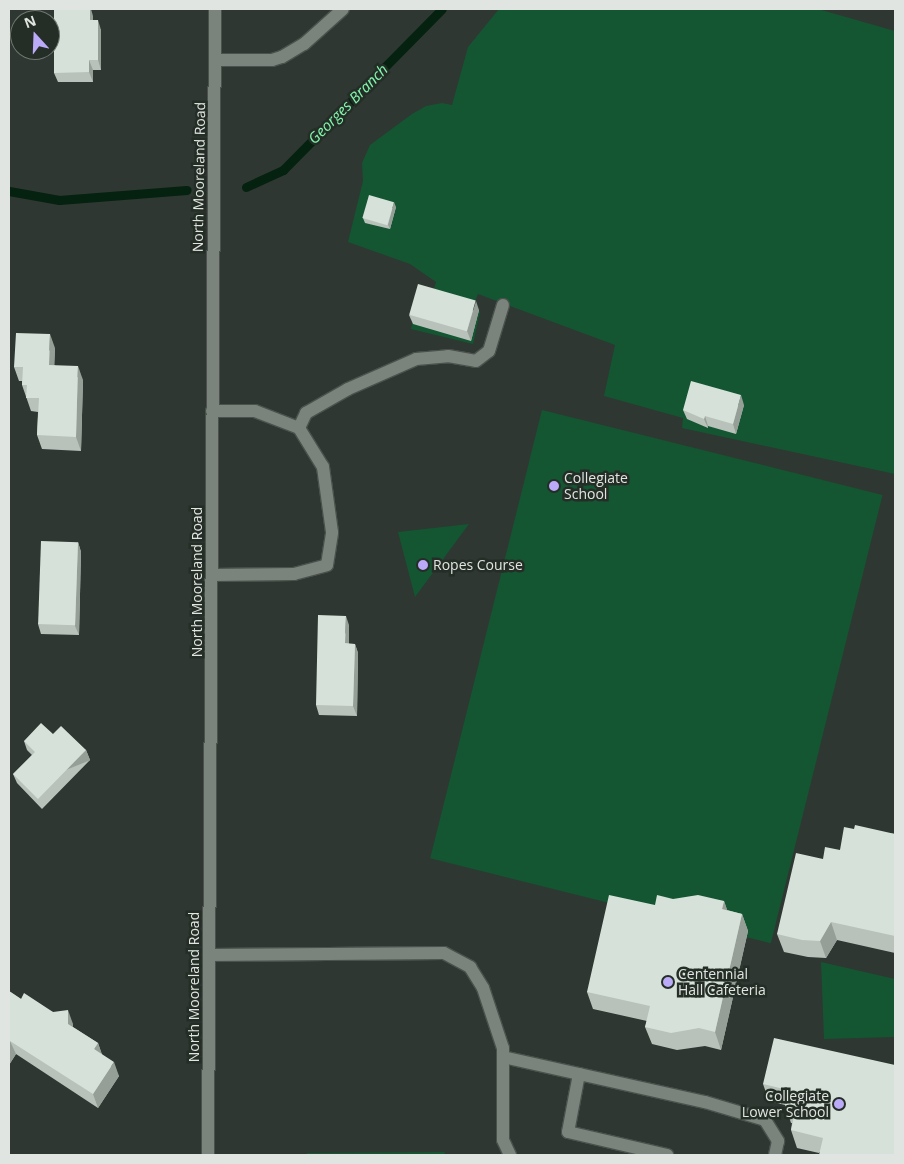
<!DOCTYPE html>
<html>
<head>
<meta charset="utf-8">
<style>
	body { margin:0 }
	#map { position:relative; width:904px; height:1164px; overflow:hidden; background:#2e3731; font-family:"Open Sans",sans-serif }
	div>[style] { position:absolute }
	.green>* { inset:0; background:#145632; transform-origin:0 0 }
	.stream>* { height:9px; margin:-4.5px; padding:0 4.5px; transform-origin:4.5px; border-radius:4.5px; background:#052110 }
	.roads { filter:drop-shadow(1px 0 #4b524d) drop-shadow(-1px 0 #4b524d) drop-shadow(0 1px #4b524d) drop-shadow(0 -1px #4b524d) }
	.lane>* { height:12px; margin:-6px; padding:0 6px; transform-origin:6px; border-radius:6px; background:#7a847d }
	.street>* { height:12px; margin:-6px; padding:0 6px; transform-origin:6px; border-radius:6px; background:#7a847d }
	.secondary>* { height:12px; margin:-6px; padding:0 6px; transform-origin:6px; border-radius:6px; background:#7a847d }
	.wall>* { inset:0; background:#b8c2bb }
	.shaded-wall>* { inset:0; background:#969e98; transform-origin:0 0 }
	.building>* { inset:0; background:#d6e1d9; transform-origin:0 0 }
	.dots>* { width:14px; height:14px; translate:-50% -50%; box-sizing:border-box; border:2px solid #252d27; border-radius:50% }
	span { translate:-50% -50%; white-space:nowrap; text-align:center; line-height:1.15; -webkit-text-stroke:5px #252d27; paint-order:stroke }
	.street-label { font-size:14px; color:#e0e5e1 }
	.poi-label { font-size:14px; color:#e0e5e1 }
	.left { translate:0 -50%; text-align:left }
	.right { translate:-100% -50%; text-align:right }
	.water-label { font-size:15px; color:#81f7ad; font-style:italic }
	.frame { position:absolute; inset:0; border:10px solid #e0e5e1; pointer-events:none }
	.north { position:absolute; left:10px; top:10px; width:50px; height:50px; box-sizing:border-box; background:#252d27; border:1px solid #707771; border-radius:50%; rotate:340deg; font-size:14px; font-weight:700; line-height:20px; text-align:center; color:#e0e5e1 }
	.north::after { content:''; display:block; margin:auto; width:18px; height:22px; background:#baaaf7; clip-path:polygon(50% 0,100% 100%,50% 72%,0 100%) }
</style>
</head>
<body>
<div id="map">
	<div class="green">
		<div style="clip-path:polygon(499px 9px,818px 9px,895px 31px,895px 474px,682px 428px,683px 418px,604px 396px,615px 345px,478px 294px,472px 308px,480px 312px,473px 344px,411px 329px,420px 292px,432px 296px,436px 282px,410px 264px,348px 242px,363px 181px,362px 163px,370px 145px,412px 114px,426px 106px,442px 103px,452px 105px,468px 47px)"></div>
		<div style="left:542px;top:410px;width:351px;height:462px;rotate:14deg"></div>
		<div style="clip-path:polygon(469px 524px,415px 597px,398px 532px)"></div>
		<div style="clip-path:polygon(821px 962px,895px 979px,895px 1037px,824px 1039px)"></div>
		<div style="clip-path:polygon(445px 1152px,444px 1155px,306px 1155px,307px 1153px)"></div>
	</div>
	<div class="stream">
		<div style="left:246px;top:187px;width:41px;rotate:-24.7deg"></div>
		<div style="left:283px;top:170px;width:226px;rotate:-45.4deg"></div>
		<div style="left:9px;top:191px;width:51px;rotate:10.2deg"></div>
		<div style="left:59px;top:200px;width:128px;rotate:-4.5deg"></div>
	</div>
	<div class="roads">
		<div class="lane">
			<div style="left:299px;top:428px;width:17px;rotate:-65deg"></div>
			<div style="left:306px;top:413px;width:48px;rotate:-29.7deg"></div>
			<div style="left:348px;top:389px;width:74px;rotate:-23.8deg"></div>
			<div style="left:416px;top:359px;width:32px;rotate:-5deg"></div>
			<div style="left:448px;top:356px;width:28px;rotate:10deg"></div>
			<div style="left:476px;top:361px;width:16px;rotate:-38deg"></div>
			<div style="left:489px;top:351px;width:48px;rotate:-73.1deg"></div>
			<div style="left:212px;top:575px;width:82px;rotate:-0.7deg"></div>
			<div style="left:294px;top:574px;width:34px;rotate:-15deg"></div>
			<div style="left:327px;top:565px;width:33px;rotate:-81deg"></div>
			<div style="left:332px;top:532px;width:66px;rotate:-97.9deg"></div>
			<div style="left:323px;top:467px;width:46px;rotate:-121.6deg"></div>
			<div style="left:299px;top:428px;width:47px;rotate:-158.9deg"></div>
			<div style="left:255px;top:411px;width:43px;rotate:180deg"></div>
		</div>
		<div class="street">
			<div style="left:215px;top:60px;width:57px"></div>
			<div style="left:272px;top:60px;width:10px;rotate:-17deg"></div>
			<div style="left:282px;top:57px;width:26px;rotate:-31deg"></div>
			<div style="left:304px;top:44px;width:52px;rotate:-41.9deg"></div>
			<div style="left:210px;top:955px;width:234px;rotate:-0.5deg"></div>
			<div style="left:444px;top:953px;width:30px;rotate:28deg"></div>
			<div style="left:470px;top:967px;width:25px;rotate:58deg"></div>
			<div style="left:483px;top:988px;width:63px;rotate:71.6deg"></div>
			<div style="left:503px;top:1048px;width:92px;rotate:90deg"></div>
			<div style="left:503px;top:1140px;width:17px;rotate:65deg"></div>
			<div style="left:503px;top:1057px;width:207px;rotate:12.6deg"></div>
			<div style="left:705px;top:1102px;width:63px;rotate:16.7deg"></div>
			<div style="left:765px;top:1120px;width:25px;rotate:58deg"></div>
			<div style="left:778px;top:1141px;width:14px;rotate:102deg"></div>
			<div style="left:579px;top:1074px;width:59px;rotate:100.7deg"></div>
			<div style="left:568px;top:1132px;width:102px;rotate:13.1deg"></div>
		</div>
		<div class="secondary">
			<div style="left:208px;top:1155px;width:1146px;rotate:-89.65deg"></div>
		</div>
	</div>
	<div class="wall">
		<div style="clip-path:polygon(93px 16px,93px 20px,101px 30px,101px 70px,93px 70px,93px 82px,58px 82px,54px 73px)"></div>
		<div style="clip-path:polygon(396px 207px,390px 229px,365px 223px,363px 218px)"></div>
		<div style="clip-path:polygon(479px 310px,471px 341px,413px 324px,409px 315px)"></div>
		<div style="clip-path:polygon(55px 348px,54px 365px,83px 380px,81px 451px,42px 449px,37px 435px,38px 412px,31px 411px,22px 385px,22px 381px,19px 381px,14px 367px)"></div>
		<div style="clip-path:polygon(744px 405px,736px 434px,708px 426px,708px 428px,687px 419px,683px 410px)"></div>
		<div style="clip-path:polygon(78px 542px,81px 552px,79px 635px,41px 634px,38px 624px)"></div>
		<div style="clip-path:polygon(349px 625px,349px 644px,355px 644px,358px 653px,357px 716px,319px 715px,316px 705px)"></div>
		<div style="clip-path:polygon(53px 734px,86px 750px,90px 760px,42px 809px,17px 783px,13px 774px,32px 755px,27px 750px,24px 741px)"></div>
		<div style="clip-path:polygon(854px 829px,895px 834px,895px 953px,837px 940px,826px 958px,808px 957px,784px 952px,777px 934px,823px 859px,840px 850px)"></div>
		<div style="clip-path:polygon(673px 899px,724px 901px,727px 910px,742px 914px,748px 931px,721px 1050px,705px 1046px,677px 1050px,652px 1044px,645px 1027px,647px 1021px,593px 1009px,587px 992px)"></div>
		<div style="clip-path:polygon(9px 991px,21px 999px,53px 1012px,73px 1024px,73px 1027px,98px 1043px,102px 1055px,119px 1076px,98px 1108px,16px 1054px,9px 1065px)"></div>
		<div style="clip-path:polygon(895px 1065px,819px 1153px,797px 1148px,791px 1130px,792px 1123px,791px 1123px,785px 1105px,769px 1101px,763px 1084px)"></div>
	</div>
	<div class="shaded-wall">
		<div style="clip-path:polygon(90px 9px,91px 9px,93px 16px,93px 30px,90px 20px)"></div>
		<div style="clip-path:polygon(98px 20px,101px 30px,101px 70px,98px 60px)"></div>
		<div style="clip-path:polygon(89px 60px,93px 70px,93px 82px,89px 72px)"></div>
		<div style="clip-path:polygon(394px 202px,396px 207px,390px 229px,388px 225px)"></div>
		<div style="clip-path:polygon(476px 301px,479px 310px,471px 341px,467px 331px)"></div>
		<div style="clip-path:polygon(50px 334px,55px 348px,54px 379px,49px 365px)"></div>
		<div style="clip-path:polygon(78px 366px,83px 380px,81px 451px,76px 437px)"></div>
		<div style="clip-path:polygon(741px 395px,744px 405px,736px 434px,733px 424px)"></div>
		<div style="clip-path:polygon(705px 416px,708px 426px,708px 428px,704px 419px)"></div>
		<div style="clip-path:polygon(78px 542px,81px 552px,79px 635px,75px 626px)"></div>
		<div style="clip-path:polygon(346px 616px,349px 625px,349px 653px,345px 643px)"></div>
		<div style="clip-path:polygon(355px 644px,358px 653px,357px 716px,353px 706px)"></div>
		<div style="left:86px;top:750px;width:11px;height:69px;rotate:68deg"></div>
		<div style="clip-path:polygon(724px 901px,730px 918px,722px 909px)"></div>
		<div style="clip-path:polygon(742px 914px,748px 931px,721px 1050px,715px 1032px)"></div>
		<div style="clip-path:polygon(831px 922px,837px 940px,826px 958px,820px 941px)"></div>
		<div style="clip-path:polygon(68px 1010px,73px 1024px,73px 1038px,68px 1024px)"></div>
		<div style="clip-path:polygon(10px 1041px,16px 1054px,9px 1065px,9px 1043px)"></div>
		<div style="clip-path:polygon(98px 1043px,103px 1057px,94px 1049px)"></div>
		<div style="clip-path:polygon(114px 1062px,119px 1076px,98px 1108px,93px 1094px)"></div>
	</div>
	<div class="building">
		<div style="clip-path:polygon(54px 9px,90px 9px,90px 20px,98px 20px,98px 60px,89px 60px,89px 72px,54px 73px)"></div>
		<div style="left:369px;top:195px;width:26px;height:24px;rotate:16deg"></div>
		<div style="left:418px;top:284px;width:60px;height:32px;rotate:16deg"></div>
		<div style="clip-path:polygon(16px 333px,50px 334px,49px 365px,78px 366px,76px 437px,37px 435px,39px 398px,26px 398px,27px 385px,22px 385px,23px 367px,14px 367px)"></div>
		<div style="clip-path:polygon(691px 381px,741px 395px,733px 424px,705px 416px,704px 419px,683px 410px)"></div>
		<div style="left:41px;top:541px;width:37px;height:83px;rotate:2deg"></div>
		<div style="clip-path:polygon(318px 615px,346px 616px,345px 643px,355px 644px,353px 706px,316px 705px)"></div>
		<div style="clip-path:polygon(41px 723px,53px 734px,61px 726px,86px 750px,38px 799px,13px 774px,35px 752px,24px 741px)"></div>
		<div style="clip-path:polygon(855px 825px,895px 834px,895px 936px,831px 922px,820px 941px,802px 940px,777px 934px,796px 853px,823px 859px,825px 847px,840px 850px,844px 827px,854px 829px)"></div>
		<div style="clip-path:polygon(609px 895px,655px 905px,657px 895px,673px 899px,698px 895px,724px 901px,722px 909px,742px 914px,715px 1032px,699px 1028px,671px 1033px,645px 1027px,650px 1006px,587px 992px)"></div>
		<div style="clip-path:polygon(9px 991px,21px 999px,24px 993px,53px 1012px,68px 1010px,68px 1024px,98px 1043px,94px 1049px,114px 1062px,93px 1094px,10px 1041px,9px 1043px)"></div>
		<div style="clip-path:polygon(774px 1038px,895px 1065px,895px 1155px,819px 1155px,823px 1138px,791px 1130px,796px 1108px,785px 1105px,788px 1090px,763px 1084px)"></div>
	</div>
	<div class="dots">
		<div style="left:554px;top:486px;background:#baaaf7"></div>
		<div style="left:423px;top:565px;background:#baaaf7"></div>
		<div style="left:668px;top:982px;background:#baaaf7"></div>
		<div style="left:839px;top:1104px;background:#baaaf7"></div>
	</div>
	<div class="street-label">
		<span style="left:199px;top:177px;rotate:-89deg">North Mooreland Road</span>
		<span style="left:197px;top:582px;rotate:-90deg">North Mooreland Road</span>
		<span style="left:194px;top:987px;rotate:-90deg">North Mooreland Road</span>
	</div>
	<div class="poi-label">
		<span class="left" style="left:564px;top:486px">Collegiate<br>School</span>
		<span class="left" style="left:433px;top:565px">Ropes Course</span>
		<span class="left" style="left:678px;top:982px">Centennial<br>Hall Cafeteria</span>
		<span class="right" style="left:829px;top:1104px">Collegiate<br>Lower School</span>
	</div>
	<div class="water-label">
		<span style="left:348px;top:104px;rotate:-45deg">Georges Branch</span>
	</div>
	<div class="frame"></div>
	<div class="north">N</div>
</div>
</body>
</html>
